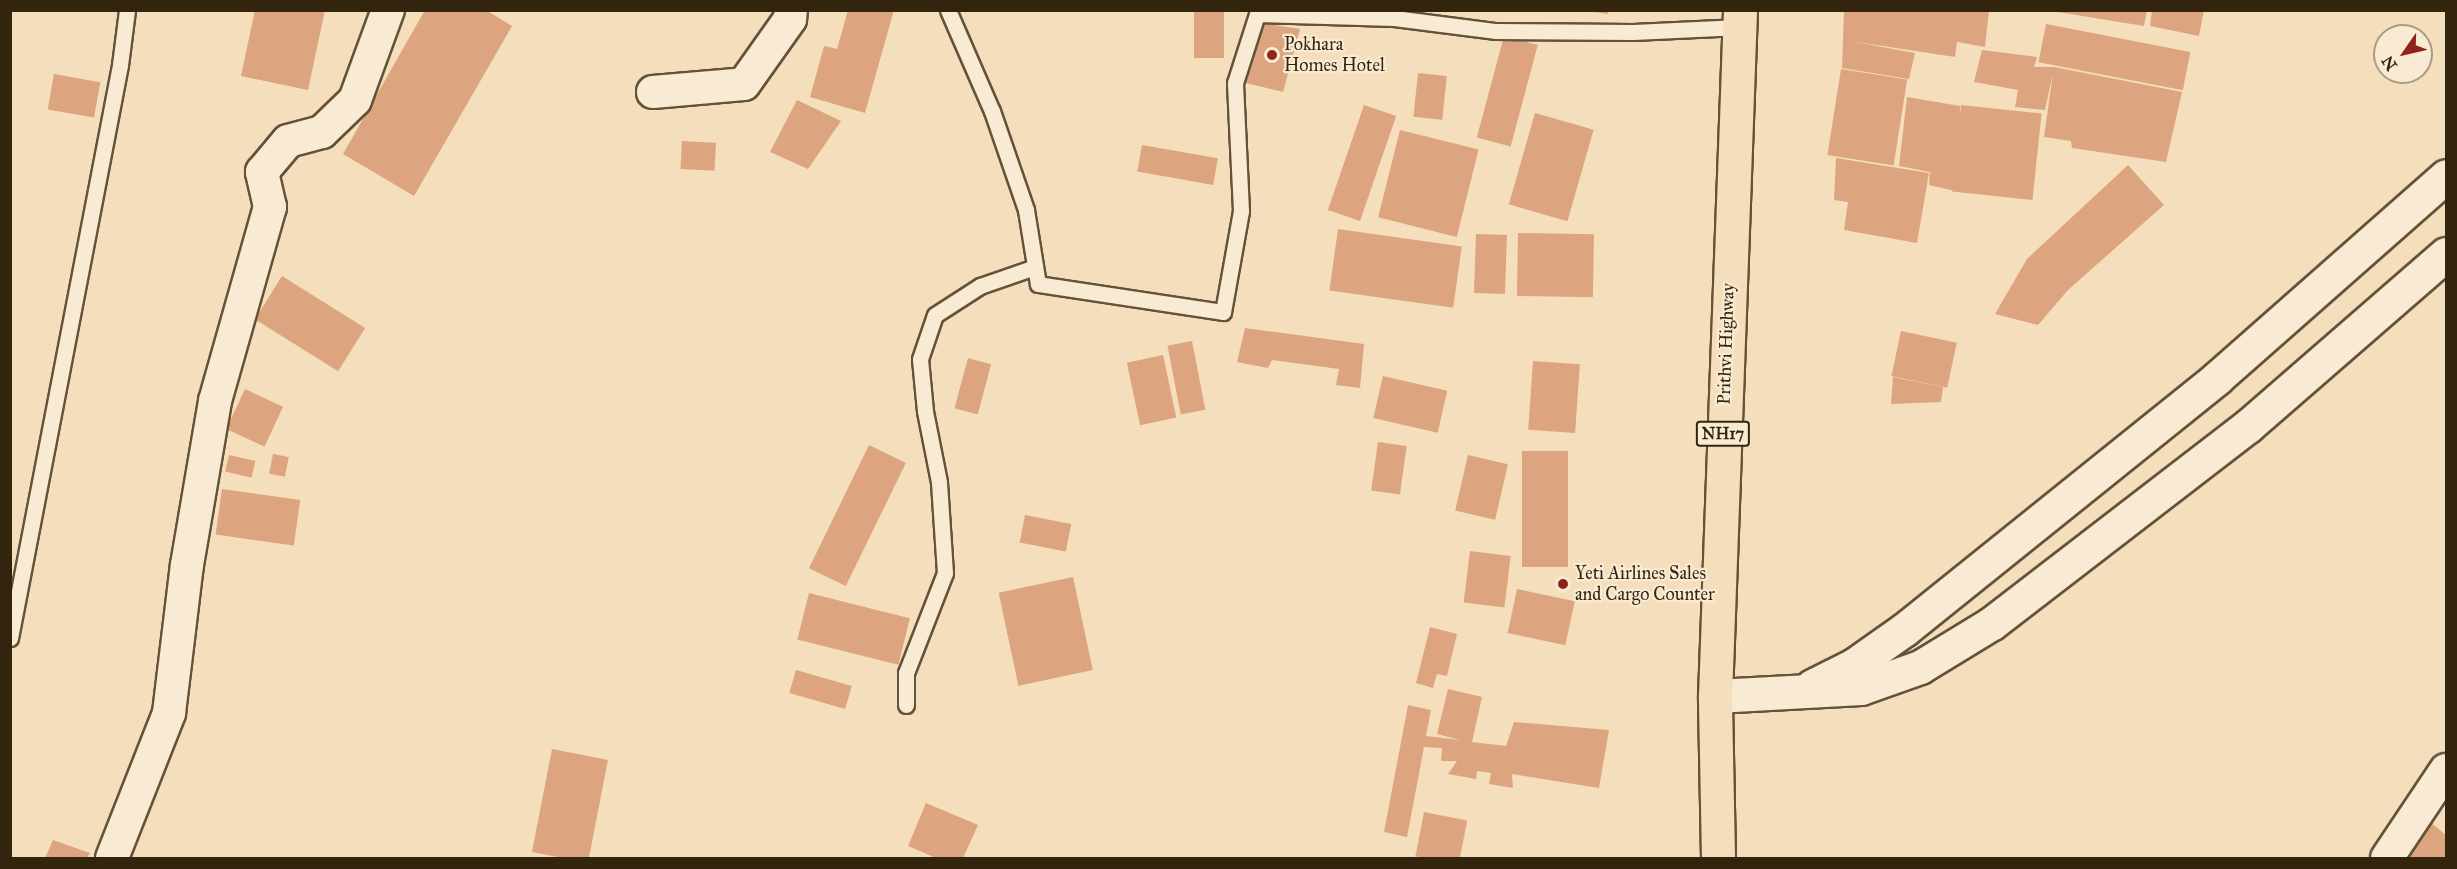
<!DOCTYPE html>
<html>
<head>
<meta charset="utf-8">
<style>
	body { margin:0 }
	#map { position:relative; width:2457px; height:869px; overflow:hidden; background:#f5debb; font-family:"IM FELL Great Primer",serif }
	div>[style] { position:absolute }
	.building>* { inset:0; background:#dca57f; transform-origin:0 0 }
	.roads { filter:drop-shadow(2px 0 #645239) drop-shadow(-2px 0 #645239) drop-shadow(0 2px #645239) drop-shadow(0 -2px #645239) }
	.service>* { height:15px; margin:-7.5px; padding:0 7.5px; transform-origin:7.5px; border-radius:7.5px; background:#f8ead3 }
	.minor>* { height:32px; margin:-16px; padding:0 16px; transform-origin:16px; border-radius:16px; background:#f8ead3 }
	.tertiary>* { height:33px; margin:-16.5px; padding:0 16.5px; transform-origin:16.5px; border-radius:16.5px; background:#f8ead3 }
	.trunk>* { height:33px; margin:-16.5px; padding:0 16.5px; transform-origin:16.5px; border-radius:16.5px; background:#f5debb }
	.dots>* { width:16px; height:16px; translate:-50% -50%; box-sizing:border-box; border:3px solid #f8ead3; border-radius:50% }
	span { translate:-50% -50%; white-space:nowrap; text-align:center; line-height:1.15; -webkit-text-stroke:4.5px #f8ead3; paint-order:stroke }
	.shield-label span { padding:2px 4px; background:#f8ead3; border:2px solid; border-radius:4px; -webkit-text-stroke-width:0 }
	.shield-label { font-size:16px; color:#33240e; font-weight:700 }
	.poi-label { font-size:18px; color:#33240e }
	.left { translate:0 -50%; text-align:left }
	.street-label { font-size:18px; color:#33240e }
	.frame { position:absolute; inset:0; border:12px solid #33240e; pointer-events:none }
	.north { position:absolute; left:2373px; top:24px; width:60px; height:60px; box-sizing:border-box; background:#f8ead3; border:2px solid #a99b84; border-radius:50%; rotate:236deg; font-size:16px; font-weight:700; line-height:24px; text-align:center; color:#33240e }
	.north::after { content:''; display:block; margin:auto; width:21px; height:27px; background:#8f2418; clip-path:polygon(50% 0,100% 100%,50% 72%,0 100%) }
</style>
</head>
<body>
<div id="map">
	<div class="building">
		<div style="clip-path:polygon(255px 10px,325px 10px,308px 90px,241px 76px)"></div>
		<div style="clip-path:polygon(425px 10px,486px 10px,512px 26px,414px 196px,343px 154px)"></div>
		<div style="clip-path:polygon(848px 10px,894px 10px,865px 113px,810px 97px,824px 46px,837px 49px)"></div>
		<div style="left:1194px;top:10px;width:30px;height:48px"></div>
		<div style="clip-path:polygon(1582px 10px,1608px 10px,1608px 14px)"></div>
		<div style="clip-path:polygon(1844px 10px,1989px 10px,1985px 47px,1957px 42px,1955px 57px,1850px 41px,1915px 53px,1909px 79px,1842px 68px)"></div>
		<div style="clip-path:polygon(2045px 10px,2147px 10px,2144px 26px)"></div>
		<div style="clip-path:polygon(2152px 10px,2204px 10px,2199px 36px,2150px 26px)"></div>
		<div style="clip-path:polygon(1262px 23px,1300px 29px,1283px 92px,1242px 82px)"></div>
		<div style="left:2046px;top:24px;width:147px;height:39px;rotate:11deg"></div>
		<div style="left:1504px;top:36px;width:35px;height:105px;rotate:15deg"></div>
		<div style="clip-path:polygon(1982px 50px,2037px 57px,2034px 67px,2054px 67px,2182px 92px,2166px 162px,2072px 148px,2071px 141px,2044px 137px,2053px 73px,2045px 110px,2015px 107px,2018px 90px,1974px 82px)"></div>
		<div style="left:1841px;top:69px;width:67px;height:87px;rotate:9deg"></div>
		<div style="left:1418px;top:73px;width:29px;height:44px;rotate:6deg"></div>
		<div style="left:54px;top:74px;width:47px;height:36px;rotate:10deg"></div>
		<div style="clip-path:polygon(1907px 97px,1960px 106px,1959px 192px,1929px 185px,1930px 172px,1899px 166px)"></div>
		<div style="clip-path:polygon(797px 100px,841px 121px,808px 169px,770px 152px)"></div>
		<div style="left:1364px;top:105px;width:34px;height:111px;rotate:19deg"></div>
		<div style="left:1961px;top:105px;width:81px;height:87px;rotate:6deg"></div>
		<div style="left:1535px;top:113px;width:61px;height:95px;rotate:16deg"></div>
		<div style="left:1400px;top:130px;width:81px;height:90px;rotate:14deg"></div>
		<div style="left:682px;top:141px;width:34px;height:28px;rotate:3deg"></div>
		<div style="left:1142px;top:145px;width:77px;height:27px;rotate:10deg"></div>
		<div style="clip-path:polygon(1836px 158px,1929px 173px,1917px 243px,1844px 230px,1848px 202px,1834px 200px)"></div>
		<div style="clip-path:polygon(2128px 165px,2164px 205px,2068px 290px,2038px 325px,1995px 314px,2027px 259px)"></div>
		<div style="left:1338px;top:229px;width:125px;height:62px;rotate:8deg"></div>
		<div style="left:1518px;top:233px;width:76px;height:63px;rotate:1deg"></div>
		<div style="left:1476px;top:234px;width:31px;height:59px;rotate:2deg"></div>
		<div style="left:282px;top:276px;width:98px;height:51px;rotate:32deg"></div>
		<div style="clip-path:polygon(1245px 328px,1364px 344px,1360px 388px,1336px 385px,1339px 369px,1272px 360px,1268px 368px,1237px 362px)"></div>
		<div style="left:1901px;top:331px;width:57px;height:46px;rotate:12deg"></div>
		<div style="left:1192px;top:341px;width:70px;height:25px;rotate:79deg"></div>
		<div style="left:1163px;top:355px;width:64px;height:37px;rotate:78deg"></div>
		<div style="left:968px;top:358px;width:24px;height:52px;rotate:15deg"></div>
		<div style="left:1533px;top:361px;width:47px;height:69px;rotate:4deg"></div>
		<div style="left:1383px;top:376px;width:66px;height:43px;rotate:13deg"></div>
		<div style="clip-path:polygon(1893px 377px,1943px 387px,1941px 402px,1891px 404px)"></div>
		<div style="left:245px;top:389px;width:42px;height:44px;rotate:25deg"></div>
		<div style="left:1378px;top:442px;width:29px;height:49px;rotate:8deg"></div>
		<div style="left:869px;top:445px;width:41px;height:137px;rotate:26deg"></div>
		<div style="left:1522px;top:451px;width:46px;height:116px"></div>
		<div style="left:273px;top:454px;width:16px;height:20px;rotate:11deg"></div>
		<div style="left:229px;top:455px;width:27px;height:17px;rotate:13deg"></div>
		<div style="left:1468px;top:455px;width:41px;height:57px;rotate:13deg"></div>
		<div style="left:222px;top:489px;width:79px;height:46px;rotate:8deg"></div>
		<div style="left:1025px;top:515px;width:47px;height:28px;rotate:11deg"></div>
		<div style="left:1470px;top:551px;width:41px;height:52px;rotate:7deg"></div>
		<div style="left:1073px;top:577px;width:95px;height:76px;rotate:78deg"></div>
		<div style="left:1517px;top:589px;width:59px;height:45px;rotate:12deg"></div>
		<div style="left:809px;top:593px;width:104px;height:48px;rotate:14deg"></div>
		<div style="clip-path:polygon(1430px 627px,1457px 634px,1447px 676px,1437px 674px,1433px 688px,1416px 683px)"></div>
		<div style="left:796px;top:670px;width:58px;height:24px;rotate:16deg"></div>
		<div style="clip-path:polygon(1448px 689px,1482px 697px,1472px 742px,1506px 746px,1514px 722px,1609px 730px,1599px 788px,1512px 774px,1513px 788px,1489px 784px,1491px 773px,1477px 771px,1476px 779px,1448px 774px,1457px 761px,1441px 761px,1442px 748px,1424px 747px,1407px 837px,1384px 832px,1408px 705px,1431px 710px,1426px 736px,1460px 740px,1437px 734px)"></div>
		<div style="left:552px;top:749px;width:57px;height:105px;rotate:11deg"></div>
		<div style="clip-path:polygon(926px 803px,978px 825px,963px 858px,936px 858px,908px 846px)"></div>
		<div style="left:1424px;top:812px;width:44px;height:45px;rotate:11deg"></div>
		<div style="clip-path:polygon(2430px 822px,2446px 835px,2446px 858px,2404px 858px)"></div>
		<div style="clip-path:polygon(53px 840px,90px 853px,87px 858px,45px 858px)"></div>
	</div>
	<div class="roads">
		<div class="service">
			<div style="left:948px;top:10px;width:110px;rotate:66.5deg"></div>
			<div style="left:992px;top:111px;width:105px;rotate:71deg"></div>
			<div style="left:1026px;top:210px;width:75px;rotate:80.8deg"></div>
			<div style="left:1038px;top:284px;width:187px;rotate:8.6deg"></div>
			<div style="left:1223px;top:312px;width:103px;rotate:-79.9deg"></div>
			<div style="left:1241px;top:211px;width:128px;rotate:-92.7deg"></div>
			<div style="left:1235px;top:83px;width:72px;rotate:-72.3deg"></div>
			<div style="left:1257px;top:14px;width:137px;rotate:1.7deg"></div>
			<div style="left:1394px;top:18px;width:103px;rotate:7.3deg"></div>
			<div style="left:1496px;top:31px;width:137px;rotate:0.4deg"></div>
			<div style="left:1633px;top:32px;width:107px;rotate:-2.7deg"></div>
			<div style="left:10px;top:638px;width:583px;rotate:-79.13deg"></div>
			<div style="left:120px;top:65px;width:55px;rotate:-82.7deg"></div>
			<div style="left:906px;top:705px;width:32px;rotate:-90deg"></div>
			<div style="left:906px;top:673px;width:107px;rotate:-68.7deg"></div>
			<div style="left:945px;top:573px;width:91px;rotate:-93.8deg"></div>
			<div style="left:939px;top:482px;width:72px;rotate:-101.2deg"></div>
			<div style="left:925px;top:411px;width:52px;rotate:-95.5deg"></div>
			<div style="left:920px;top:359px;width:46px;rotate:-71.2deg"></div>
			<div style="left:935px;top:315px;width:54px;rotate:-32.8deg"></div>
			<div style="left:980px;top:286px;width:58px;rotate:-19.1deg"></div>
		</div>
		<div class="minor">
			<div style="left:653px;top:92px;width:91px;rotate:-5deg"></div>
			<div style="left:744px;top:84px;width:80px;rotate:-54.7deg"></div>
			<div style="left:790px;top:19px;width:9px;rotate:-84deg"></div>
			<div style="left:112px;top:858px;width:156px;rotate:-68.5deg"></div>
			<div style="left:169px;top:713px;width:149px;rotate:-83.1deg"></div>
			<div style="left:187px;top:565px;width:166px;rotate:-80.3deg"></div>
			<div style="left:215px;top:401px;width:202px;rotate:-74.2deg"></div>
			<div style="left:270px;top:207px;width:36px;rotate:-103deg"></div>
			<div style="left:262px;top:172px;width:40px;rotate:-50deg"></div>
			<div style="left:288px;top:141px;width:35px;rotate:-15deg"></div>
			<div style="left:322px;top:132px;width:46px;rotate:-44.1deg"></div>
			<div style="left:355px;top:100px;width:96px;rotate:-69.9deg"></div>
			<div style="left:2387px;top:858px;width:106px;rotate:-56.2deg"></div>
		</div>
		<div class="tertiary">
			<div style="left:1812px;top:686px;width:47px;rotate:-26.6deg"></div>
			<div style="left:1854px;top:665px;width:62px;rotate:-35.2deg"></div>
			<div style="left:1905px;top:629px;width:400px;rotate:-38.8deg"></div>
			<div style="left:2217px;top:378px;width:305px;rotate:-41.4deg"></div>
			<div style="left:1715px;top:696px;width:146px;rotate:-3.1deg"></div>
			<div style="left:1861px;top:688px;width:63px;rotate:-19.6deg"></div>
			<div style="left:1920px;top:667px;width:84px;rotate:-31.4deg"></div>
			<div style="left:1992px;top:623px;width:323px;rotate:-37.6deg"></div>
			<div style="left:2248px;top:426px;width:262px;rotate:-41deg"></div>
		</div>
		<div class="trunk">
			<div style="left:1718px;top:858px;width:162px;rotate:-91.1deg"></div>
			<div style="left:1715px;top:696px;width:686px;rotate:-87.91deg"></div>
		</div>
	</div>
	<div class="dots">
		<div style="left:1272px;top:55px;background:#8f2418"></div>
		<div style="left:1563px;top:584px;background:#8f2418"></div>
	</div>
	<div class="shield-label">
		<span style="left:1723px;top:434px">NH17</span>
	</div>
	<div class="poi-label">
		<span class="left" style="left:1284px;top:55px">Pokhara<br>Homes Hotel</span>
		<span class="left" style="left:1575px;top:584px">Yeti Airlines Sales<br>and Cargo Counter</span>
	</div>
	<div class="street-label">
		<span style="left:1726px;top:344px;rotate:-88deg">Prithvi Highway</span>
	</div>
	<div class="frame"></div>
	<div class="north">N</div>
</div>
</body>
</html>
